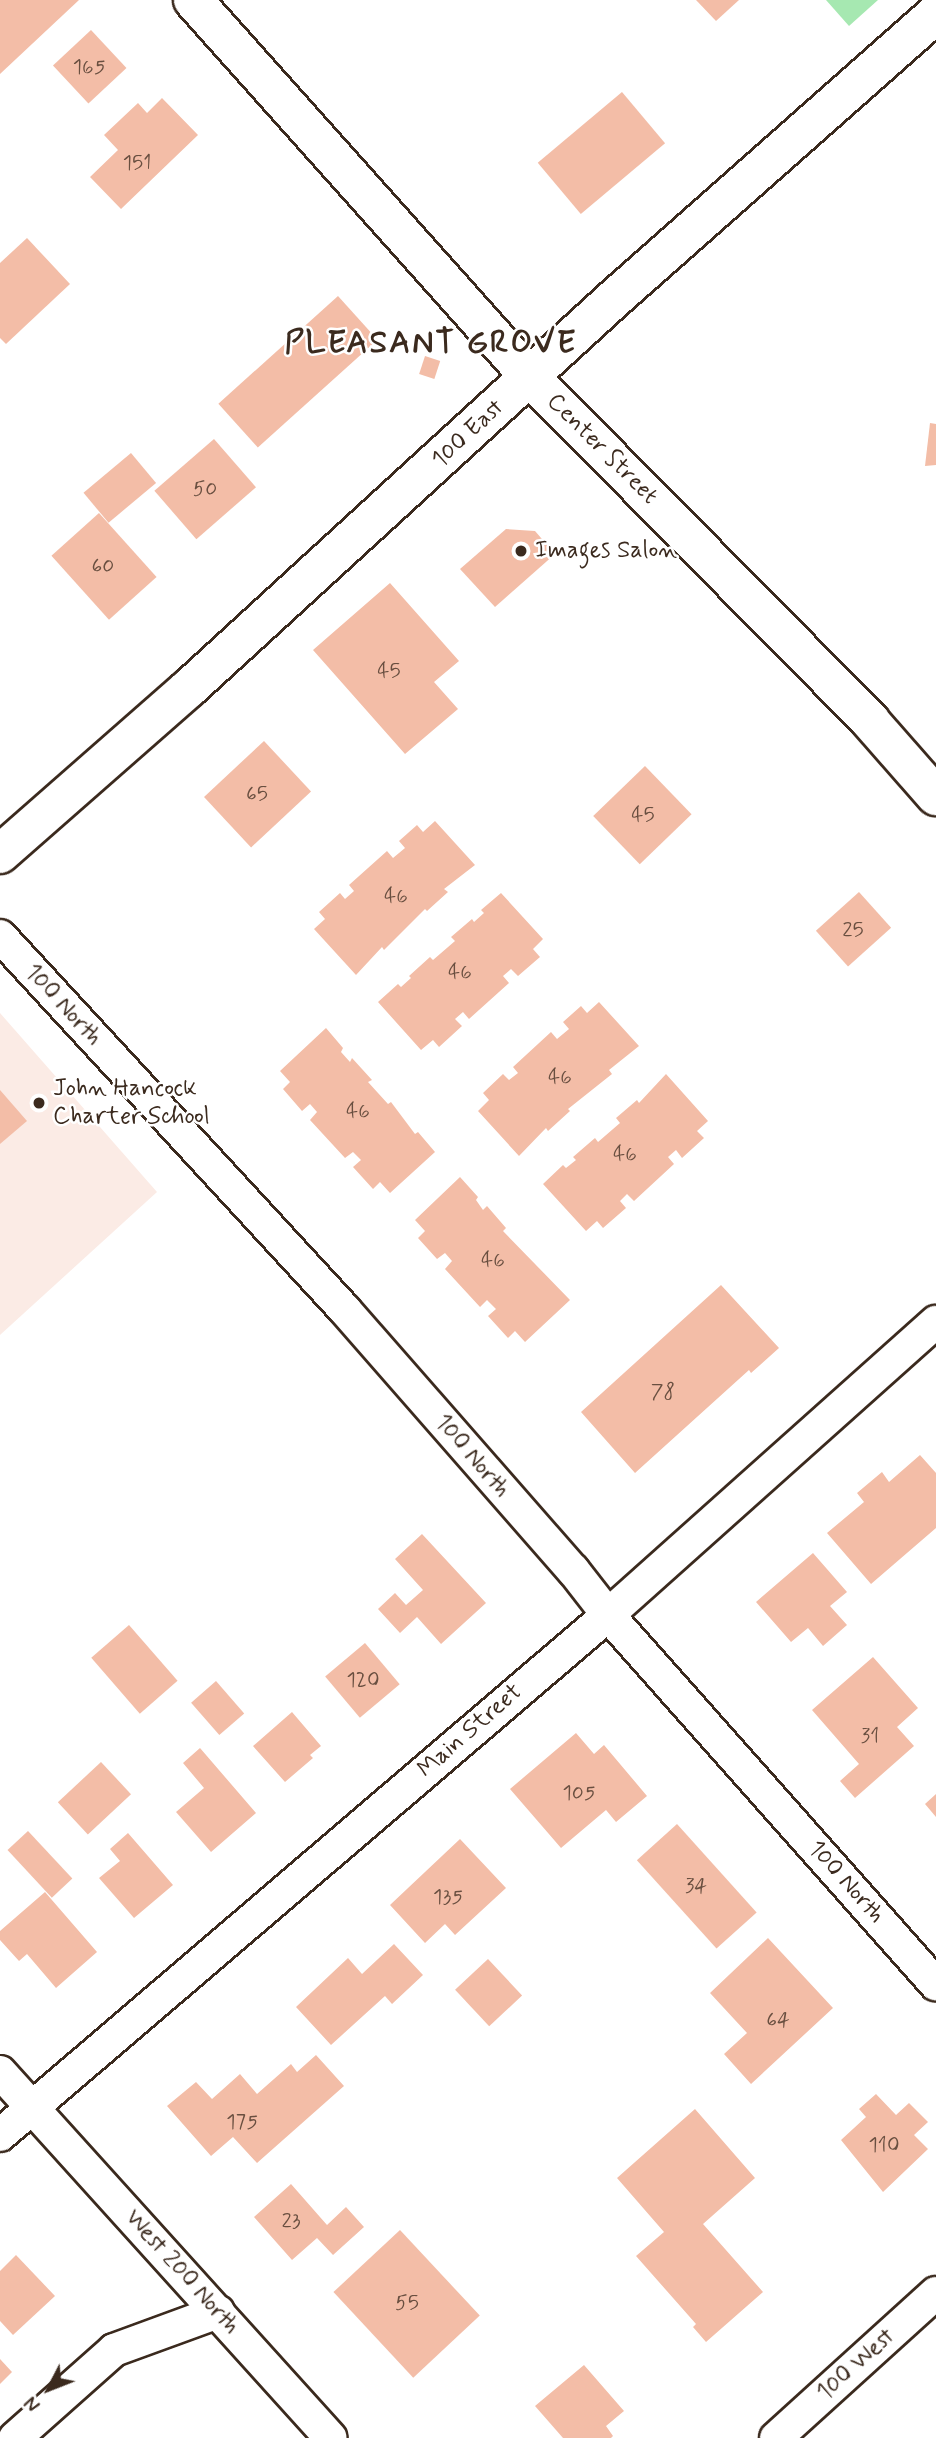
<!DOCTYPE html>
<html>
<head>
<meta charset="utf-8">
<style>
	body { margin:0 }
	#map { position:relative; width:936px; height:2438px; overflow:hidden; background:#fff; font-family:Mynerve,sans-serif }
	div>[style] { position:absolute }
	.built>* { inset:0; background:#fbebe5 }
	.green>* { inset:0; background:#a6e8b1 }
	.building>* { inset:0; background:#f3bda7; transform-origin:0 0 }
	.roads { filter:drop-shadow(2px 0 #3b2a1e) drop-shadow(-2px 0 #3b2a1e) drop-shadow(0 2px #3b2a1e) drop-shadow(0 -2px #3b2a1e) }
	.minor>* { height:32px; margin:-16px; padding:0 16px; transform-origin:16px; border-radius:16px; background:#fff }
	.tertiary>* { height:38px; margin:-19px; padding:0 19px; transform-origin:19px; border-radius:19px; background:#fff }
	.secondary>* { height:38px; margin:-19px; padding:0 19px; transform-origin:19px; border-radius:19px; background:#fff }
	.dots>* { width:19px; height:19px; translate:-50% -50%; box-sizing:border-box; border:4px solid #fff; border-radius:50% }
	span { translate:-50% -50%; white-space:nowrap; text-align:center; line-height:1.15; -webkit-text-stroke:5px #fff; paint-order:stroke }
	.number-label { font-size:21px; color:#694f40 }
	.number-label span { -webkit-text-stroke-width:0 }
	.street-label { font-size:24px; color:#3b2a1e }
	.poi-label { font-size:24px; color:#3b2a1e }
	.left { translate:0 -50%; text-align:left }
	.district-label { font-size:32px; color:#3b2a1e; font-weight:700; letter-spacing:2px }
	.north { position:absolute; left:14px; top:2354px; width:70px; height:70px; -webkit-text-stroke:5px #fff; paint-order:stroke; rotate:228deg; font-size:19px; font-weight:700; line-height:28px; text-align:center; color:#3b2a1e }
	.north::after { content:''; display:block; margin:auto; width:24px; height:32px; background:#3b2a1e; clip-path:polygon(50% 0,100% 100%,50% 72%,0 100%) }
</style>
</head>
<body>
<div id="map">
	<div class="built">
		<div style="clip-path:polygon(0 1013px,157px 1192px,0 1335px)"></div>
	</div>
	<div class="green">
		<div style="clip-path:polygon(826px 0,878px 0,849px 26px)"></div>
	</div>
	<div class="building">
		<div style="clip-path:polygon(0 0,79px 0,0 74px)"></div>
		<div style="clip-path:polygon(696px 0,739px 0,716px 21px)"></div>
		<div style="left:91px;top:30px;width:52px;height:52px;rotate:47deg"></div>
		<div style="left:622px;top:92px;width:67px;height:110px;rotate:50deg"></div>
		<div style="clip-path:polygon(162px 98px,198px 135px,121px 209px,90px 177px,118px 150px,104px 135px,138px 103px,147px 113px)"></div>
		<div style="clip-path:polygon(27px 238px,70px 284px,6px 344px,0 338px,0 263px)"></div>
		<div style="left:338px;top:296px;width:59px;height:161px;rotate:48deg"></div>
		<div style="left:425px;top:356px;width:16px;height:19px;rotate:18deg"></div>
		<div style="clip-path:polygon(930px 423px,936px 424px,936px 465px,925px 466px)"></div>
		<div style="left:214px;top:439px;width:64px;height:79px;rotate:49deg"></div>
		<div style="left:131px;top:453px;width:39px;height:62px;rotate:50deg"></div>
		<div style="left:99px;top:513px;width:86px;height:64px;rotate:48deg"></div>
		<div style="clip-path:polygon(506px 529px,535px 531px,555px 554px,495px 607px,460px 569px)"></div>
		<div style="clip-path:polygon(390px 583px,459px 661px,434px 682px,458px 709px,405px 754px,313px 650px)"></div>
		<div style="left:264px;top:741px;width:69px;height:82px;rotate:47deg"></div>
		<div style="left:645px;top:766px;width:67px;height:72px;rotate:46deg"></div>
		<div style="clip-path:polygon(435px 821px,475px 865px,444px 889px,448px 892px,427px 911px,425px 909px,384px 950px,382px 947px,356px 975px,314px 929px,325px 919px,319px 912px,340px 893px,345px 899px,354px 891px,349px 885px,387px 851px,393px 858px,405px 848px,399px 841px,417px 825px,423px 832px)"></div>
		<div style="left:859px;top:892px;width:48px;height:58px;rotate:48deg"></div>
		<div style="clip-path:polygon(501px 893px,543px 939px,533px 949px,540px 957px,518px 976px,511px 969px,503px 976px,509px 983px,469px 1019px,463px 1012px,455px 1019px,462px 1026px,439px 1047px,433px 1040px,421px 1050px,378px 1002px,398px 984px,401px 987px,411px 978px,409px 976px,430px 957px,433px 960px,455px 941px,451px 937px,472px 919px,474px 922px,484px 913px,481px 910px)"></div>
		<div style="clip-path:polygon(599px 1002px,639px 1046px,609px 1070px,612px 1074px,568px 1109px,570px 1111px,548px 1131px,546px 1128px,519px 1156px,478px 1111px,489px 1100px,483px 1093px,503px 1074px,509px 1080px,518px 1073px,513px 1067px,551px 1032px,557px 1039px,569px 1029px,563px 1022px,581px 1006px,587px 1013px)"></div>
		<div style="clip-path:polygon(326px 1028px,343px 1048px,341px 1052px,350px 1062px,352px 1058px,372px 1080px,368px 1082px,388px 1104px,391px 1102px,415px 1134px,418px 1132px,435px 1152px,390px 1193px,380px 1182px,373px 1189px,353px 1167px,361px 1160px,353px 1152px,345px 1158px,310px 1120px,317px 1112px,310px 1104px,302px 1111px,283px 1089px,290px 1082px,280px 1071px)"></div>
		<div style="clip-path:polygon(666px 1074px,708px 1121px,697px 1131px,704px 1138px,682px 1158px,676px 1150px,668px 1157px,674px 1164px,634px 1201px,627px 1194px,620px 1201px,626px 1208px,603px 1228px,597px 1221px,586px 1231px,543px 1184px,563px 1165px,566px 1168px,576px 1160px,573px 1157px,595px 1138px,598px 1142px,620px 1123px,616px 1118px,637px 1100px,639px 1103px)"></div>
		<div style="clip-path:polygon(0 1090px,27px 1121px,0 1144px)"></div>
		<div style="clip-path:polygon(460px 1177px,478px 1197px,476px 1200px,483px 1210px,487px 1206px,506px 1228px,503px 1231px,570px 1300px,525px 1342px,515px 1331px,508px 1338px,488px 1316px,496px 1309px,487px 1300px,480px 1307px,445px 1269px,452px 1261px,445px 1253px,437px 1259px,418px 1238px,425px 1231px,415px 1220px)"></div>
		<div style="clip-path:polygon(721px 1285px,779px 1348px,751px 1373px,749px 1370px,635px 1473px,581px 1412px)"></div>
		<div style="clip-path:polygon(920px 1455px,936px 1473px,936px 1528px,871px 1584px,827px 1533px,864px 1502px,857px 1493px,882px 1472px,889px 1482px)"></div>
		<div style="clip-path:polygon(422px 1534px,486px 1603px,441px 1644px,417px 1617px,400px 1633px,378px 1609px,395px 1593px,406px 1605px,423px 1590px,395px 1559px)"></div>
		<div style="clip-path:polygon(813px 1553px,847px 1592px,830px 1606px,847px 1625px,823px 1646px,808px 1628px,791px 1642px,756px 1602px)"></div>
		<div style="left:129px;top:1625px;width:74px;height:50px;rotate:49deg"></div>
		<div style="left:365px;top:1643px;width:54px;height:52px;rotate:50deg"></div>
		<div style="clip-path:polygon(873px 1657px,918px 1708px,897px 1727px,914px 1746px,855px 1798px,840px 1781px,859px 1764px,812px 1710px)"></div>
		<div style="left:216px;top:1681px;width:43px;height:33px;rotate:49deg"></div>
		<div style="clip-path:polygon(292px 1712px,321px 1746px,310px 1755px,313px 1758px,285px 1782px,253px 1746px)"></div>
		<div style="clip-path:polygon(576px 1733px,594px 1754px,604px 1745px,647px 1796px,616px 1822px,606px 1810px,561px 1848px,510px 1789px)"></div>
		<div style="clip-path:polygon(200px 1748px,256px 1813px,211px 1852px,176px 1812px,204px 1788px,183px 1763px)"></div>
		<div style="left:101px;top:1762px;width:44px;height:59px;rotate:47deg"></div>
		<div style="clip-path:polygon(936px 1794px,936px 1817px,925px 1804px)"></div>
		<div style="left:677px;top:1824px;width:119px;height:54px;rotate:48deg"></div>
		<div style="left:28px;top:1831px;width:65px;height:28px;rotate:47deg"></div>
		<div style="clip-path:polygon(128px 1833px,173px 1885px,134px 1918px,99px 1878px,120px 1861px,110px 1849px)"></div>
		<div style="clip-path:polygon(460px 1839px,506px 1888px,455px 1935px,445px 1924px,425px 1943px,390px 1905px)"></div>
		<div style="clip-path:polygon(45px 1892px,97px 1952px,56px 1988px,27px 1954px,19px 1961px,0 1940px,0 1931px)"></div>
		<div style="clip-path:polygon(768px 1938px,833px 2008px,751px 2084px,724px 2054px,747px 2033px,710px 1993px)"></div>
		<div style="clip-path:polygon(394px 1944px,423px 1975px,392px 2004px,385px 1996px,331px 2045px,296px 2007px,348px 1958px,362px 1974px)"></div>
		<div style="left:488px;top:1959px;width:50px;height:45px;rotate:47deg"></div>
		<div style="clip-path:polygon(316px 2055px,344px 2086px,257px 2163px,233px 2137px,211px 2156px,167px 2106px,196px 2082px,212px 2099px,240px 2074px,257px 2094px,291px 2064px,297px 2072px)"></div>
		<div style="clip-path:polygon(876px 2094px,896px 2115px,909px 2103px,928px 2122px,914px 2135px,928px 2149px,883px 2192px,841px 2140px,866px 2117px,859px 2109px)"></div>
		<div style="clip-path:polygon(695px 2109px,755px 2178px,703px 2224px,763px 2292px,706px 2342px,693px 2327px,696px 2324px,636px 2256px,664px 2232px,617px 2178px)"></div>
		<div style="clip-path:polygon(291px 2184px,327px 2225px,346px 2207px,364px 2227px,333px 2255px,317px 2238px,292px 2260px,254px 2217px)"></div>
		<div style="left:400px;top:2230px;width:117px;height:91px;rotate:47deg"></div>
		<div style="clip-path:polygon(16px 2255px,55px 2296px,13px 2335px,0 2321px,0 2271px)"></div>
		<div style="clip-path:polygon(0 2359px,12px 2372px,0 2384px)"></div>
		<div style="clip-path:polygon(584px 2365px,624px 2411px,606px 2426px,613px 2436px,611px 2438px,563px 2438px,535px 2406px)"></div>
	</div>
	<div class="roads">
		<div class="minor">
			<div style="left:0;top:936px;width:509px;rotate:47.31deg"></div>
			<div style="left:345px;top:1310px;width:346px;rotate:48.8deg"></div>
			<div style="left:573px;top:1570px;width:57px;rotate:52.1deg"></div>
			<div style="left:608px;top:1615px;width:494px;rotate:48.4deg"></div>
			<div style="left:0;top:2072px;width:493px;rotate:47.9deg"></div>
			<div style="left:0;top:2135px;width:800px;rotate:-40.54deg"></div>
			<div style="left:608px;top:1615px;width:440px;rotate:-41.8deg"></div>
			<div style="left:15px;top:2438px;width:132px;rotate:-41.6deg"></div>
			<div style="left:114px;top:2350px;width:111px;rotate:-20.1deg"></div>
			<div style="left:776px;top:2438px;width:216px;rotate:-42.2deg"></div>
		</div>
		<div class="tertiary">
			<div style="left:193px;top:0;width:506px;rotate:48.21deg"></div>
		</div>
		<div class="secondary">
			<div style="left:530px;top:377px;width:484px;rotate:45.3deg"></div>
			<div style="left:870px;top:721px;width:100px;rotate:48.7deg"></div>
			<div style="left:0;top:854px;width:250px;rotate:-41.3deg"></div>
			<div style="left:188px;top:689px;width:580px;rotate:-42.49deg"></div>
			<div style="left:616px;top:297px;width:427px;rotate:-41.5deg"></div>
		</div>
	</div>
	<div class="dots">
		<div style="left:521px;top:551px;background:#3b2a1e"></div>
		<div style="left:39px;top:1103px;background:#3b2a1e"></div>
	</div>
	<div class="number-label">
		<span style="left:89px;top:67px">165</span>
		<span style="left:137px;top:163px">151</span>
		<span style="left:205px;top:489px">50</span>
		<span style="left:103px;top:566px">60</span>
		<span style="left:389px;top:671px">45</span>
		<span style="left:257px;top:794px">65</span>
		<span style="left:643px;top:815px">45</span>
		<span style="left:396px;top:896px">46</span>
		<span style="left:853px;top:930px">25</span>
		<span style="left:460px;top:972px">46</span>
		<span style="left:560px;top:1077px">46</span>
		<span style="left:358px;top:1111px">46</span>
		<span style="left:625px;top:1154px">46</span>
		<span style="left:493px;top:1260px">46</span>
		<span style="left:663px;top:1392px">78</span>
		<span style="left:363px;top:1680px">120</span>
		<span style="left:870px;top:1736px">31</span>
		<span style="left:579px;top:1793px">105</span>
		<span style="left:696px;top:1886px">34</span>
		<span style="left:448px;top:1897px">135</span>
		<span style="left:778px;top:2020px">64</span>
		<span style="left:242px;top:2122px">175</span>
		<span style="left:884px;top:2145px">110</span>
		<span style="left:291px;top:2221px">23</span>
		<span style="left:407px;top:2303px">55</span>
	</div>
	<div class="street-label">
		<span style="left:468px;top:434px;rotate:-43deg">100 East</span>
		<span style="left:602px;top:449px;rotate:45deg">Center Street</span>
		<span style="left:63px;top:1005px;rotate:47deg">100 North</span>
		<span style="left:472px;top:1456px;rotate:49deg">100 North</span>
		<span style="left:470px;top:1731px;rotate:-41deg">Main Street</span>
		<span style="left:846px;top:1882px;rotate:48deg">100 North</span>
		<span style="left:182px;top:2272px;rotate:48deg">West 200 North</span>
		<span style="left:856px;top:2365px;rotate:-42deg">100 West</span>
	</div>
	<div class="poi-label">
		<span class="left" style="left:535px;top:551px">Images Salon</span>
		<span class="left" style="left:53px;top:1103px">John Hancock<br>Charter School</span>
	</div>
	<div class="district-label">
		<span style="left:431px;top:343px">PLEASANT GROVE</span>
	</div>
	<div class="north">N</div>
</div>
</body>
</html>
